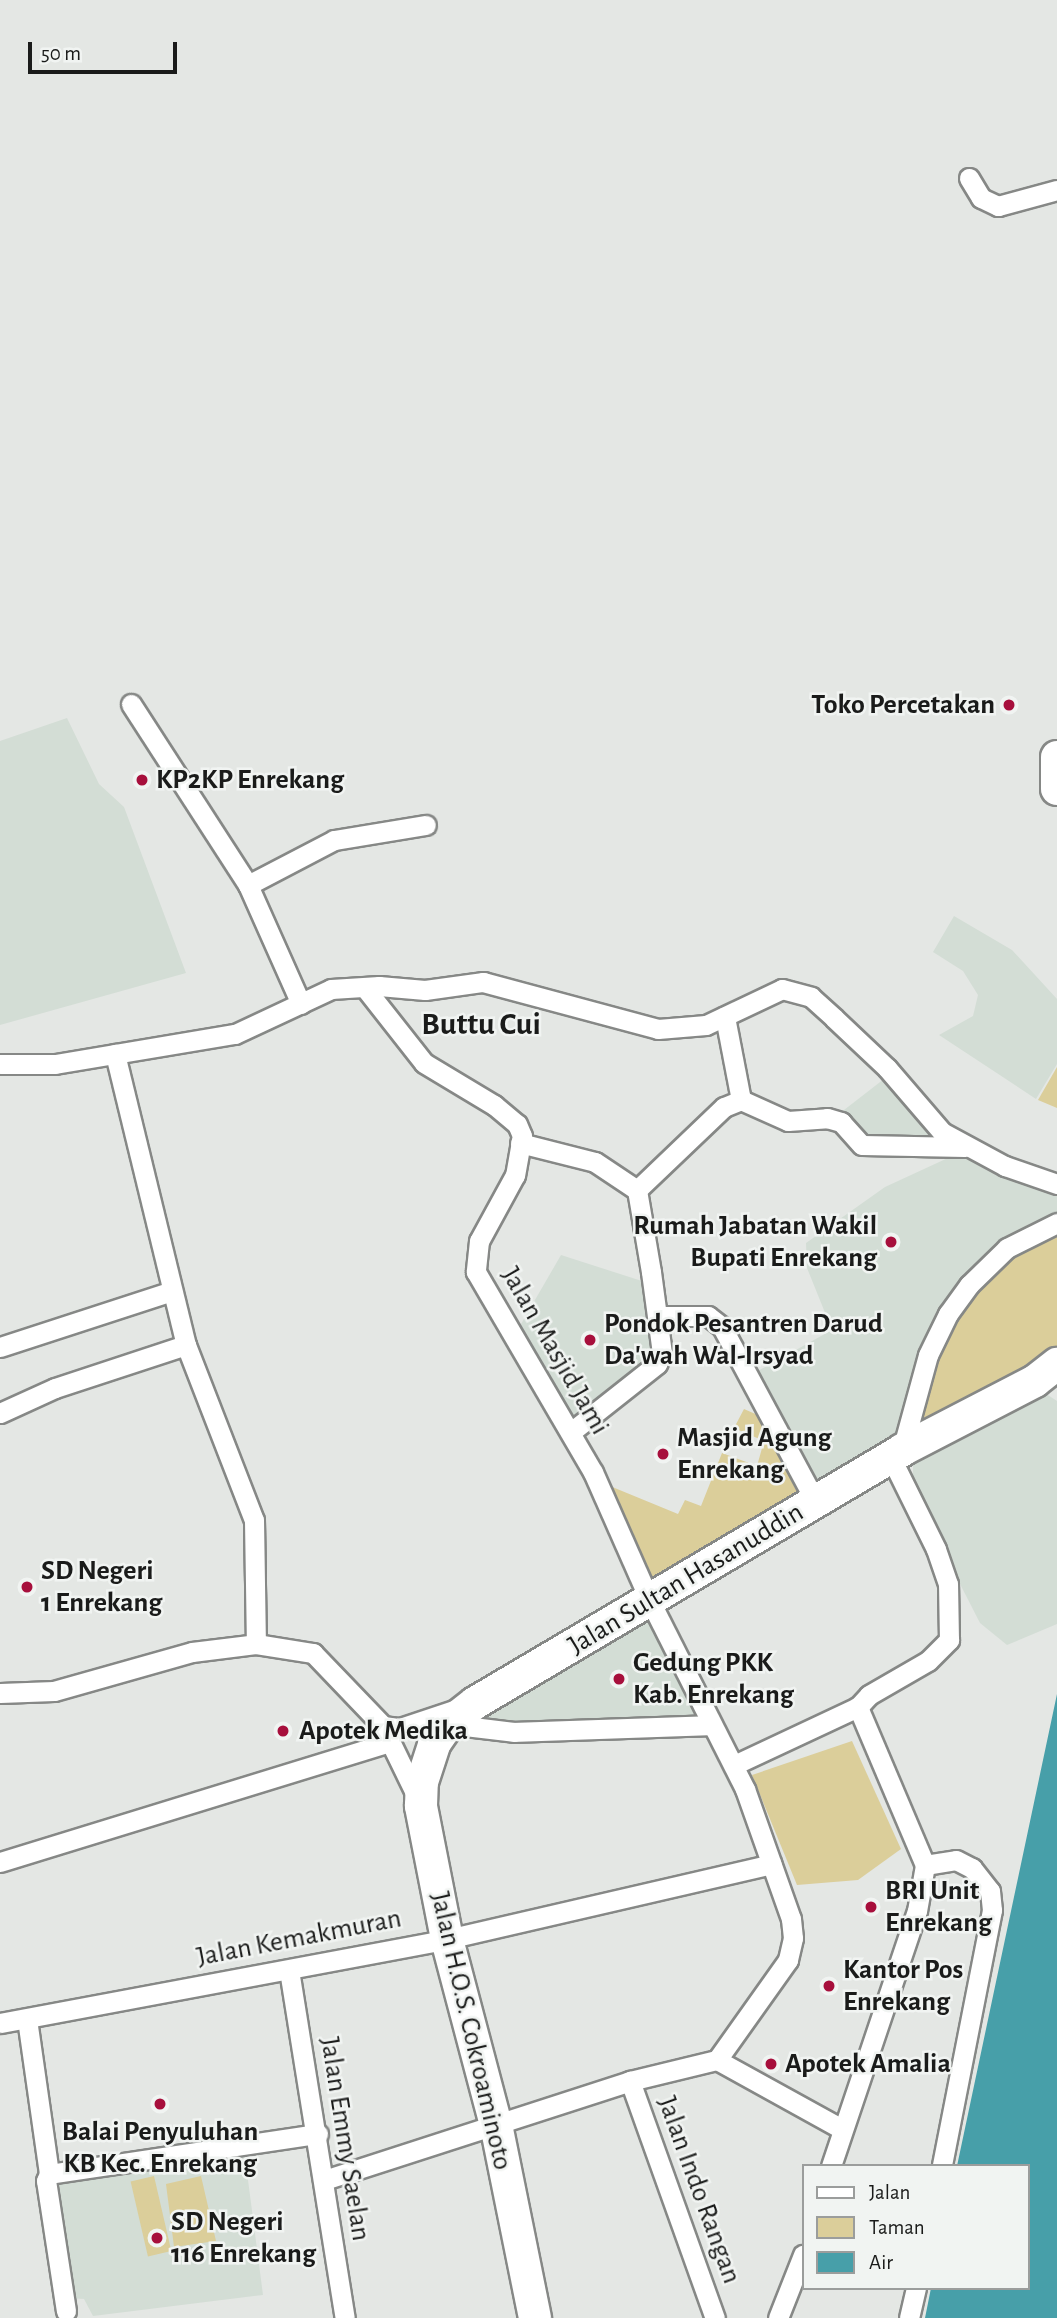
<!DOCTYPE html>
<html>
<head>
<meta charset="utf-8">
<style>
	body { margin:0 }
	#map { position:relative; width:1057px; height:2318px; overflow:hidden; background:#e4e7e4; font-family:"Alegreya Sans",sans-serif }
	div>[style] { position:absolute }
	.built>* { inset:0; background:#d3ddd5 }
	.green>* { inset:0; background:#dbce9a; transform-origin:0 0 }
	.water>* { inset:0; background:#479fa9 }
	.roads { filter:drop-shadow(2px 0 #868886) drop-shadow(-2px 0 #868886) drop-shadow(0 2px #868886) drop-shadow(0 -2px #868886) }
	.minor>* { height:19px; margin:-9.5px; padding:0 9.5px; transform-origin:9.5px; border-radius:9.5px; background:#fff }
	.trunk>* { height:32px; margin:-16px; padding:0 16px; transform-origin:16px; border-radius:16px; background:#fff }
	.dots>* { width:19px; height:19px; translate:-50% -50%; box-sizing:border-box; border:4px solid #f1f4f2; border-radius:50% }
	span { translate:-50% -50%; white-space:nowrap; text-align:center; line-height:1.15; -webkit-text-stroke:5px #f1f4f2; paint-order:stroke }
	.poi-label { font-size:28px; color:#1a1b1a; font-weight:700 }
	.right { translate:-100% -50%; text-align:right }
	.left { translate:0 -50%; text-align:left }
	.street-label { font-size:28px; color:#1a1b1a }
	.quarter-label { font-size:32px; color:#1a1b1a; font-weight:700 }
	.legend { position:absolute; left:802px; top:2164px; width:228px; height:126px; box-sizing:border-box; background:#f1f4f2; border:2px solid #9b9d9c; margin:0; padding:9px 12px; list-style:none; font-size:21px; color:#1a1b1a }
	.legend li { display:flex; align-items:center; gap:14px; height:35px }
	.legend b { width:35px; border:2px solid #9b9d9c }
	.scale { position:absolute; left:28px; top:42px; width:149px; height:32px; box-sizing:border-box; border:4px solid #1a1b1a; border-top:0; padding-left:9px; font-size:21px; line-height:24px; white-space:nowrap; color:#1a1b1a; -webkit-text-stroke:5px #f1f4f2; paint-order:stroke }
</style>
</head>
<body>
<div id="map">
	<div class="built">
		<div style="clip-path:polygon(67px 718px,99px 784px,124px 807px,186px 973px,0 1025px,0 741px)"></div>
		<div style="clip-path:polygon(954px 916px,1012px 950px,1057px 999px,1057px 1064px,1036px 1099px,939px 1035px,973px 1016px,978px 995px,963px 971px,933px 952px)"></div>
		<div style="clip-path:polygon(893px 1072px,962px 1146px,863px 1144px,835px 1117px)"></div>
		<div style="clip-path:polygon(963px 1151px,1057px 1181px,1057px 1220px,899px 1442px,807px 1498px,747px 1377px,832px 1330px,807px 1268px,806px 1243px,885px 1187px)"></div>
		<div style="clip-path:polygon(561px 1255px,648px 1283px,658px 1350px,572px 1424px,517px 1331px)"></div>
		<div style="clip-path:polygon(1031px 1384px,1057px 1401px,1057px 1624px,1007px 1645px,980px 1623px,959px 1582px,913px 1477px,913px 1450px)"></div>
		<div style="clip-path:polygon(648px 1604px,708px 1727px,464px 1726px)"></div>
		<div style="clip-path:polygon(245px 2157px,263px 2295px,93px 2316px,84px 2299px,68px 2298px,51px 2181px)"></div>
	</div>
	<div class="green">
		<div style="clip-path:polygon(1057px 1067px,1057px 1108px,1038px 1100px)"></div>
		<div style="clip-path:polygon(1057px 1226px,1057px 1359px,910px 1443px,946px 1325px,1011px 1249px)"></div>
		<div style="clip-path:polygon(744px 1409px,760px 1416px,802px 1502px,650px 1595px,605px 1484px,678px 1514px,685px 1500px,701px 1506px,722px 1453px,757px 1466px,764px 1441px,734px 1428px)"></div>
		<div style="clip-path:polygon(852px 1741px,901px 1849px,858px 1880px,797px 1885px,752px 1775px)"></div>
		<div style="left:154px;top:2176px;width:77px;height:24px;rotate:77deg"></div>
		<div style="clip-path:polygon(201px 2176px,216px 2241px,174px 2247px,166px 2184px)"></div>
	</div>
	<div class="water">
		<div style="clip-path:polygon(1057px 1694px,1057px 2318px,925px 2318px,931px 2288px,1027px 2288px,1027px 2166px,957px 2166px)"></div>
	</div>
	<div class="roads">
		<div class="minor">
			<div style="left:969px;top:178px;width:23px;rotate:59deg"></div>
			<div style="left:981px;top:198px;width:19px;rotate:25deg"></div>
			<div style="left:998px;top:206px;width:61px;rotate:-15.2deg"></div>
			<div style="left:131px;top:704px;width:216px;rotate:57.1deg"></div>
			<div style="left:248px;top:885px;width:130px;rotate:66deg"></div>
			<div style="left:248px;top:885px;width:97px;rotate:-27.6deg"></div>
			<div style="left:334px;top:840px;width:93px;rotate:-9.3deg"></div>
			<div style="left:365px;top:988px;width:95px;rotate:51.8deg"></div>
			<div style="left:424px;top:1063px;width:82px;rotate:31deg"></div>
			<div style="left:494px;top:1105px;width:30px;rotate:40deg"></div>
			<div style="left:517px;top:1124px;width:13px;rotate:67deg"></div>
			<div style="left:522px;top:1136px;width:40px;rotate:100deg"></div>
			<div style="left:515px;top:1175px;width:75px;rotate:118.6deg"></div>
			<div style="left:479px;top:1241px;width:31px;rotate:96deg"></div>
			<div style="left:476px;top:1272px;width:232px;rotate:59.7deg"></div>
			<div style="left:593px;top:1472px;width:141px;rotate:66.2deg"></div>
			<div style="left:650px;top:1601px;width:211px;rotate:63.2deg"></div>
			<div style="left:745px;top:1789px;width:138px;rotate:70.5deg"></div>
			<div style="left:791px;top:1919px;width:19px;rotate:84deg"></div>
			<div style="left:793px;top:1938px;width:23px;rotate:103deg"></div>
			<div style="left:788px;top:1960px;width:123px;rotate:125.4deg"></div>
			<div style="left:115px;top:1054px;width:300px;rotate:76.3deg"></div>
			<div style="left:186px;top:1345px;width:188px;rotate:68.8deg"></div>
			<div style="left:254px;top:1520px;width:124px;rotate:89.1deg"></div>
			<div style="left:0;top:1064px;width:55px"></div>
			<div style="left:55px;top:1064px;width:182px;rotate:-9.5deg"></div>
			<div style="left:235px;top:1034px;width:106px;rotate:-25.1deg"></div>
			<div style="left:331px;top:989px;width:48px;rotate:-3.6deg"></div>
			<div style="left:379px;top:986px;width:46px;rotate:5deg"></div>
			<div style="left:425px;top:990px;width:59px;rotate:-7.9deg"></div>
			<div style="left:483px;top:982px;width:181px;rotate:15deg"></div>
			<div style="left:658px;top:1029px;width:48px;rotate:-4.8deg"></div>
			<div style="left:706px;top:1025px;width:84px;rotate:-25.3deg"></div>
			<div style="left:782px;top:989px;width:30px;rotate:15deg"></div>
			<div style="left:811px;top:997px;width:31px;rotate:42deg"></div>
			<div style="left:834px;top:1018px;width:73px;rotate:43.3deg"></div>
			<div style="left:887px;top:1068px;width:84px;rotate:49.3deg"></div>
			<div style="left:942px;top:1132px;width:72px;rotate:28.4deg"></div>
			<div style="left:1005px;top:1166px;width:55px;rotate:19.1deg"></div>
			<div style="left:741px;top:1100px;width:51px;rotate:24.1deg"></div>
			<div style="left:788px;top:1121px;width:39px;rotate:-4deg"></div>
			<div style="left:827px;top:1118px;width:15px;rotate:16deg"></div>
			<div style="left:841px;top:1122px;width:31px;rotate:48deg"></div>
			<div style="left:862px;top:1145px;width:103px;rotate:1.1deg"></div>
			<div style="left:520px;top:1143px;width:77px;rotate:14.2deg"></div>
			<div style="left:595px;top:1162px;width:50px;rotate:33.7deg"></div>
			<div style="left:637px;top:1190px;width:83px;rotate:80.3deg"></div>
			<div style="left:651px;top:1272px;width:82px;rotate:82.3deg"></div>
			<div style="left:662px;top:1353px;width:12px;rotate:114deg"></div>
			<div style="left:657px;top:1364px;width:110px;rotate:141.7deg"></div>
			<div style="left:637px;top:1190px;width:120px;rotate:-43.7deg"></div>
			<div style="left:724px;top:1107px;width:18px;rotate:-22deg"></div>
			<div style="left:741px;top:1100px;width:85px;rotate:-100.9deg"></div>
			<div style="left:659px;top:1316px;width:49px"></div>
			<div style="left:708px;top:1316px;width:18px;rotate:38deg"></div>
			<div style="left:722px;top:1327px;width:199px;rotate:61.8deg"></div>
			<div style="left:0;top:1347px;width:181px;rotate:-18deg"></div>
			<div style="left:0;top:1413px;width:60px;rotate:-24.4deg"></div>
			<div style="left:55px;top:1388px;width:138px;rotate:-18.2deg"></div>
			<div style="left:902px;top:1450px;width:98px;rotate:-74.7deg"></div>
			<div style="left:928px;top:1355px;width:46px;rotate:-64deg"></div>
			<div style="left:948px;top:1314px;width:36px;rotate:-54deg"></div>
			<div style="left:969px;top:1285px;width:53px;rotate:-44.2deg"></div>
			<div style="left:1007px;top:1248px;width:56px;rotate:-26.6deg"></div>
			<div style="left:0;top:1693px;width:54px;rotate:-2.1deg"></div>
			<div style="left:54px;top:1691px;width:143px;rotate:-15.8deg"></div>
			<div style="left:192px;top:1652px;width:64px;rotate:-7.1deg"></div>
			<div style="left:256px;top:1644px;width:58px;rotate:9deg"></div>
			<div style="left:313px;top:1653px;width:101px;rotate:46.2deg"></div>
			<div style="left:383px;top:1726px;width:17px;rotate:7deg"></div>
			<div style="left:400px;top:1728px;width:60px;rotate:-18.4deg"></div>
			<div style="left:448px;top:1724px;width:66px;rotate:6.9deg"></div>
			<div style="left:514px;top:1732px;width:198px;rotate:-2deg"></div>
			<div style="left:385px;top:1731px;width:78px;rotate:64.1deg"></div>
			<div style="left:734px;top:1765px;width:137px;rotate:-25.1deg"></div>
			<div style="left:858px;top:1707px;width:16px;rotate:-47deg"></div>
			<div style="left:869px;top:1695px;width:68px;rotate:-30deg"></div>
			<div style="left:928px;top:1661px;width:30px;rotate:-45deg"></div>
			<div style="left:949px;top:1640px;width:56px;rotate:-91deg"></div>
			<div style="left:948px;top:1584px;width:37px;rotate:-109deg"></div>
			<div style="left:936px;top:1549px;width:102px;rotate:-116.3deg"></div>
			<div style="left:0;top:1862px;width:408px;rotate:-17.1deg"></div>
			<div style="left:925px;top:1865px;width:31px;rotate:-9deg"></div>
			<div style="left:956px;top:1860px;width:18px;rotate:27deg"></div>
			<div style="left:972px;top:1868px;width:29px;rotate:52deg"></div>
			<div style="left:990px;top:1891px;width:19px;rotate:84deg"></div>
			<div style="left:992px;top:1910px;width:261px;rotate:101.1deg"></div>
			<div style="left:289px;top:1970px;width:352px;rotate:80.9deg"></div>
			<div style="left:27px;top:2019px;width:157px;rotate:81.9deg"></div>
			<div style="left:0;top:2023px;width:455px;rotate:-10.6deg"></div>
			<div style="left:447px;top:1939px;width:333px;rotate:-13deg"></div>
			<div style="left:630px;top:2081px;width:252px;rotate:70.3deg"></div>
			<div style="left:831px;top:2166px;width:269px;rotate:-71.4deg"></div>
			<div style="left:917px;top:1911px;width:47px;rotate:-80.1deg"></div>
			<div style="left:925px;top:1865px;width:172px;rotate:-113deg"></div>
			<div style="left:324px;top:2180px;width:322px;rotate:-17.9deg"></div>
			<div style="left:630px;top:2081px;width:89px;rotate:-13.6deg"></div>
			<div style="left:717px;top:2060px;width:143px;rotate:28.9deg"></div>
			<div style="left:66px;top:2311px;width:132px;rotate:-98.7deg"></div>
			<div style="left:46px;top:2181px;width:8px;rotate:-67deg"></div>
			<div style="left:49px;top:2174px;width:272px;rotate:-8.5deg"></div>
			<div style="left:778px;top:2318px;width:68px;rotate:-68.4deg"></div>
			<div style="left:909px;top:2318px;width:31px;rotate:-77deg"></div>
		</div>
		<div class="trunk">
			<div style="left:1057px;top:757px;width:32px;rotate:90deg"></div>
			<div style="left:535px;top:2318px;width:197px;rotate:-101.4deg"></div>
			<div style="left:496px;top:2125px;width:192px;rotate:-104.8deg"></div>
			<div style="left:447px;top:1939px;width:136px;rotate:-101.1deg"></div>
			<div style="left:421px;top:1806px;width:24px;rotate:-88deg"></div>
			<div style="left:422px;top:1782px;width:40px;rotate:-72deg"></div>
			<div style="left:434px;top:1744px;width:24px;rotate:-55deg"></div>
			<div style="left:448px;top:1724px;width:34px;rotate:-38deg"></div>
			<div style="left:475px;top:1703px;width:496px;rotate:-30.6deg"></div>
			<div style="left:902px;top:1450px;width:150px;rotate:-27.4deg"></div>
			<div style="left:1035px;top:1381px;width:28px;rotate:-38deg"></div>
		</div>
	</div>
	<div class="dots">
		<div style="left:1009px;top:705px;background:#a70f3c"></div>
		<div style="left:142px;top:780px;background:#a70f3c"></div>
		<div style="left:891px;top:1242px;background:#a70f3c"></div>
		<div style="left:590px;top:1340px;background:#a70f3c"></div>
		<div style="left:663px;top:1454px;background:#a70f3c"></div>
		<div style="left:27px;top:1587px;background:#a70f3c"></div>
		<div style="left:619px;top:1679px;background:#a70f3c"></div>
		<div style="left:283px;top:1731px;background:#a70f3c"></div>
		<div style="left:871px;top:1907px;background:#a70f3c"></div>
		<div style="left:829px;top:1986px;background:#a70f3c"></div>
		<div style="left:771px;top:2064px;background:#a70f3c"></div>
		<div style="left:160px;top:2104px;background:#a70f3c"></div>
		<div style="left:157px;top:2238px;background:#a70f3c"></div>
	</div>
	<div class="poi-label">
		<span class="right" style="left:995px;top:705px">Toko Percetakan</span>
		<span class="left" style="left:156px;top:780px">KP2KP Enrekang</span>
		<span class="right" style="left:877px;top:1242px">Rumah Jabatan Wakil<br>Bupati Enrekang</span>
		<span class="left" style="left:604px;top:1340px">Pondok Pesantren Darud<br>Da'wah Wal-Irsyad</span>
		<span class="left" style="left:677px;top:1454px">Masjid Agung<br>Enrekang</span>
		<span class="left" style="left:41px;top:1587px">SD Negeri<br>1 Enrekang</span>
		<span class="left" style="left:633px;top:1679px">Gedung PKK<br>Kab. Enrekang</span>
		<span class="left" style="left:299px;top:1731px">Apotek Medika</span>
		<span class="left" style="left:885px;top:1907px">BRI Unit<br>Enrekang</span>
		<span class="left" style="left:843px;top:1986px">Kantor Pos<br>Enrekang</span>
		<span class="left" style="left:785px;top:2064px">Apotek Amalia</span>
		<span style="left:160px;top:2148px">Balai Penyuluhan<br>KB Kec. Enrekang</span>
		<span class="left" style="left:171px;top:2238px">SD Negeri<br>116 Enrekang</span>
	</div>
	<div class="street-label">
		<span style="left:555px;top:1351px;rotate:60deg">Jalan Masjid Jami</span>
		<span style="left:686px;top:1579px;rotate:-31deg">Jalan Sultan Hasanuddin</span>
		<span style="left:299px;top:1938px;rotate:-11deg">Jalan Kemakmuran</span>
		<span style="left:471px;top:2031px;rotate:77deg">Jalan H.O.S. Cokroaminoto</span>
		<span style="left:345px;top:2139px;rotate:81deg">Jalan Emmy Saelan</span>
		<span style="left:699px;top:2190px;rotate:70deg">Jalan Indo Rangan</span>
	</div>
	<div class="quarter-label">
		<span style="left:481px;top:1024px">Buttu Cui</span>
	</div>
	<ul class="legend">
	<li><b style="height:9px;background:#fff"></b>Jalan</li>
	<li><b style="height:19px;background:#dbce9a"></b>Taman</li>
	<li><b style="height:19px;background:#479fa9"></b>Air</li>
	</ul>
	<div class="scale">50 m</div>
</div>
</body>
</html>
